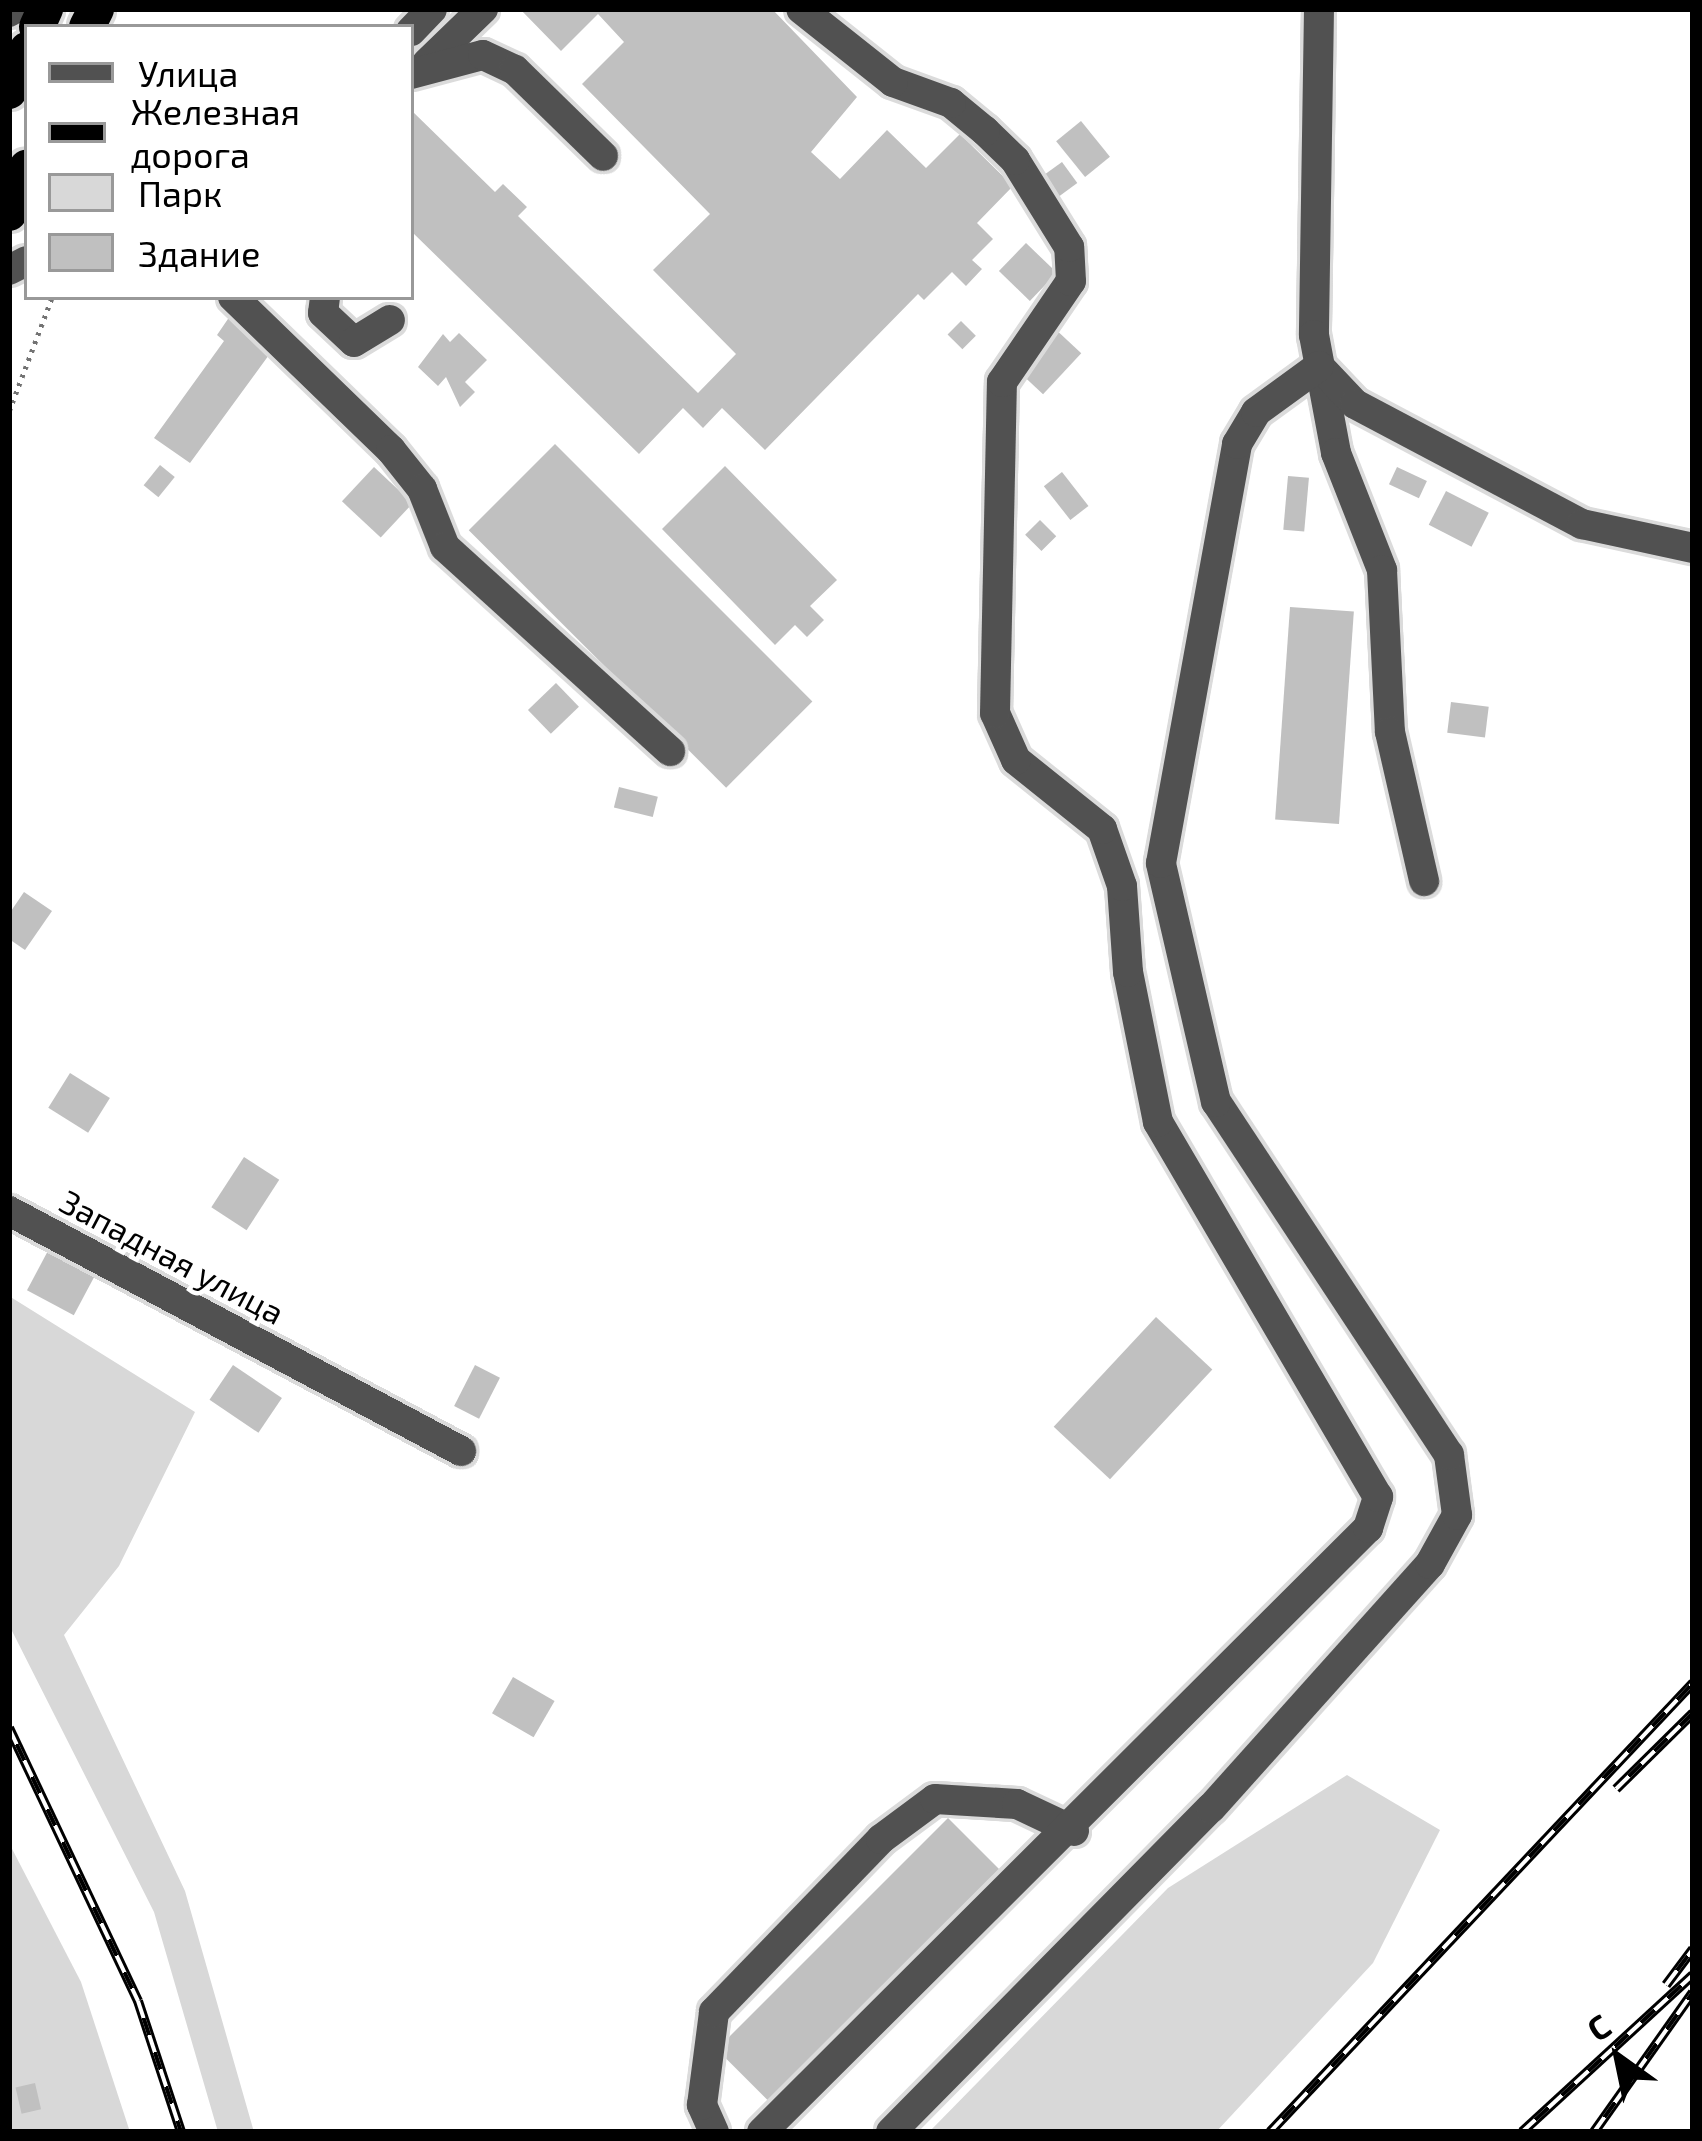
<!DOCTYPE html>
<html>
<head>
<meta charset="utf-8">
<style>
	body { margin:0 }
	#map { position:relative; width:1702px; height:2141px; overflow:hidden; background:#fff; font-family:"Exo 2",sans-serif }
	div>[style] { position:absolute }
	.green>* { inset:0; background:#d8d8d8 }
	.building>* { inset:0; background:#c0c0c0; transform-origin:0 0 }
	.path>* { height:4.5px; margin-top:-2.25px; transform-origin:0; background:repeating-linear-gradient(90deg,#737373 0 3px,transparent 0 9px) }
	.roads { filter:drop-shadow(3px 0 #dbdbdb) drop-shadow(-3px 0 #dbdbdb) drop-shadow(0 3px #dbdbdb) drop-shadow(0 -3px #dbdbdb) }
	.minor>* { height:30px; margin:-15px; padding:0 15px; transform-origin:15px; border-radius:15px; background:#515151 }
	.highway>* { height:36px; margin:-18px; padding:0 18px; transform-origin:18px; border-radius:18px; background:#000 }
	.rail>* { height:10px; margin-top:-5px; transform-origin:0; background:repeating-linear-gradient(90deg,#fff 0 18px,#000 0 36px); box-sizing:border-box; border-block:3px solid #000 }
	span { translate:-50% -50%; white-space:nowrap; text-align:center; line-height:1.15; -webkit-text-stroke:9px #fff; paint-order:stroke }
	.street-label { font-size:33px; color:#000 }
	.frame { position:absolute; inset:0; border:12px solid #000; pointer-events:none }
	.legend { position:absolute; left:24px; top:24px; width:390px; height:276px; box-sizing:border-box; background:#fff; border:3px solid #999; margin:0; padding:15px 21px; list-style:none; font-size:36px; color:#000 }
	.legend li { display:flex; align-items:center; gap:24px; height:60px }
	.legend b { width:60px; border:3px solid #999 }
	.north { position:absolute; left:1558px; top:1997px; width:120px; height:120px; -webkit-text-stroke:9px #fff; paint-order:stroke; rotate:327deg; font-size:33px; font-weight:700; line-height:48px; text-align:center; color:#000 }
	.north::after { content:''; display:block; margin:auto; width:42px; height:54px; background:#000; clip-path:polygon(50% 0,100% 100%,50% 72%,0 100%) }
</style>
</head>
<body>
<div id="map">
	<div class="green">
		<div style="clip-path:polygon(9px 1296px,195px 1412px,119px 1566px,64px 1635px,185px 1891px,254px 2132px,218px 2132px,154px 1912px,9px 1625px)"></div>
		<div style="clip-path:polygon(1347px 1775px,1440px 1830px,1373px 1963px,1216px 2132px,929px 2132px,1168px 1888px)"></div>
		<div style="clip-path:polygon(9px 1843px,81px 1982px,130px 2132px,9px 2132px)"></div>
	</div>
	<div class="building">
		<div style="clip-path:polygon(520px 9px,772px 9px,857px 97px,811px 152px,840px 179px,887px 130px,926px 168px,960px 134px,1013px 186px,977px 223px,993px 239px,972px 260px,982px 269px,966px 286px,952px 272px,924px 300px,918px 294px,765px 450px,722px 408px,703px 428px,683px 408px,639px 454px,411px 231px,411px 110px,495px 192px,503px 184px,527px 207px,518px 216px,698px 393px,736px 354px,653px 270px,710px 214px,582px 84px,624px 42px,598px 14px,561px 51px)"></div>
		<div style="left:1081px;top:121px;width:46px;height:32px;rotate:51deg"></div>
		<div style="left:1062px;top:162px;width:26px;height:24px;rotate:54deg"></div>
		<div style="left:1026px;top:243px;width:43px;height:39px;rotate:44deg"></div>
		<div style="clip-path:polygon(230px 316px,274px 348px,190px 463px,154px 438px,224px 341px,217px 335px)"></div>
		<div style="left:961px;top:321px;width:21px;height:19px;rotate:45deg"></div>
		<div style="left:1052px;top:326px;width:40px;height:56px;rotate:43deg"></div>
		<div style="clip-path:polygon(459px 333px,487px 360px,465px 382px,475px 392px,460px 407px,446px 377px,438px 386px,418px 367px,443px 334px,450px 342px)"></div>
		<div style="left:555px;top:444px;width:364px;height:122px;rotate:45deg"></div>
		<div style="left:160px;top:465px;width:19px;height:26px;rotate:39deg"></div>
		<div style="clip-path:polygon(725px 466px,837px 580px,810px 606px,824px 620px,807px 637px,795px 625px,775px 645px,662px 529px)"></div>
		<div style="left:374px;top:467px;width:53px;height:47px;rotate:43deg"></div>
		<div style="left:1397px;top:467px;width:33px;height:19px;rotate:25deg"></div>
		<div style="left:1062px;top:472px;width:43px;height:23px;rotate:52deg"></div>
		<div style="left:1288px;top:476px;width:21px;height:54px;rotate:5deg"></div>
		<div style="left:1446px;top:491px;width:48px;height:38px;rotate:27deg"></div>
		<div style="left:1040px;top:520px;width:23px;height:21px;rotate:45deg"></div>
		<div style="left:1290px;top:607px;width:64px;height:213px;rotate:4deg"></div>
		<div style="left:556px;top:683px;width:33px;height:39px;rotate:46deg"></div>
		<div style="left:1451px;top:702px;width:38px;height:31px;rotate:7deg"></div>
		<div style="left:619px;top:787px;width:40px;height:21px;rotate:14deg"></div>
		<div style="clip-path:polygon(24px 892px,52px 911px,25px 950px,9px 939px,9px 914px)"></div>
		<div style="left:70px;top:1073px;width:47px;height:41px;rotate:32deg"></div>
		<div style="left:244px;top:1157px;width:42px;height:60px;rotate:33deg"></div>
		<div style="left:50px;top:1247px;width:53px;height:49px;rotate:28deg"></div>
		<div style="left:1156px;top:1317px;width:77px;height:150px;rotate:43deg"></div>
		<div style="left:233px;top:1365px;width:59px;height:42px;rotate:34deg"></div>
		<div style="left:475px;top:1365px;width:28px;height:46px;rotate:27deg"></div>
		<div style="left:513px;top:1677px;width:48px;height:42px;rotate:30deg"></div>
		<div style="left:948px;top:1818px;width:75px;height:327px;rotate:45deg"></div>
		<div style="left:35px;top:2083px;width:27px;height:20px;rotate:77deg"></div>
	</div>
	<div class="path">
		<div style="left:9px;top:411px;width:122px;rotate:-69.3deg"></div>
	</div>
	<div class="roads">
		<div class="minor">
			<div style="left:1319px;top:9px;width:326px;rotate:90.9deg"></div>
			<div style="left:1314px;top:335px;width:120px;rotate:79.4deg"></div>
			<div style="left:1336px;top:453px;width:126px;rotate:68.5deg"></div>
			<div style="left:1382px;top:570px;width:162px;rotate:87.2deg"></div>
			<div style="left:1390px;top:732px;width:153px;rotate:77.1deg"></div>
			<div style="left:9px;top:12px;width:6px;rotate:-31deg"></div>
			<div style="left:411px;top:31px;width:30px;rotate:-46deg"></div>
			<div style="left:427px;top:63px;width:78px;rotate:-44deg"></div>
			<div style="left:411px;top:74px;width:74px;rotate:-14.8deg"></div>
			<div style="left:483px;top:55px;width:35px;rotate:25deg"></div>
			<div style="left:515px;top:70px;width:123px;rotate:44.3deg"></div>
			<div style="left:9px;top:270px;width:20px;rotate:-27deg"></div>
			<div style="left:233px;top:297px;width:220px;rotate:44.1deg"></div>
			<div style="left:391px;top:450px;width:50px;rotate:51.5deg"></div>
			<div style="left:422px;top:489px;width:62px;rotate:68.4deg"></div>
			<div style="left:445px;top:547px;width:304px;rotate:42.2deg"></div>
			<div style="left:325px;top:297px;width:16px;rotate:97deg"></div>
			<div style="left:323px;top:313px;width:42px;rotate:43.1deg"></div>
			<div style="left:354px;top:342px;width:42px;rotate:-31.4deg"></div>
			<div style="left:1319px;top:366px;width:52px;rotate:46.5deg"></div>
			<div style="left:1355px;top:404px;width:257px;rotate:27.9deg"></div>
			<div style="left:1582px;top:524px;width:114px;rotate:12.2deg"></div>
			<div style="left:9px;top:1211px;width:512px;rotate:27.97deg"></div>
			<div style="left:714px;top:2132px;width:30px;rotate:-114deg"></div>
			<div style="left:702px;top:2105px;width:94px;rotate:-82.6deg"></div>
			<div style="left:714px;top:2012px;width:240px;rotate:-46deg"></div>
			<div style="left:881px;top:1839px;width:67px;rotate:-36.5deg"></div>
			<div style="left:935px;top:1799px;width:82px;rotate:3.5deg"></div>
			<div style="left:1017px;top:1804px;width:63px;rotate:25.3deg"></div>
			<div style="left:762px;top:2132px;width:856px;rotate:-44.91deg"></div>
			<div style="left:1368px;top:1528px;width:33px;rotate:-72deg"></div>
			<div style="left:1378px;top:1497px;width:435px;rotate:-120.4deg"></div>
			<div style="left:1158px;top:1122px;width:153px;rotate:-101.3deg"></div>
			<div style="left:1128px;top:972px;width:86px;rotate:-94deg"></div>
			<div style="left:1122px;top:886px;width:60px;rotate:-109.3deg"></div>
			<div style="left:1102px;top:829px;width:110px;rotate:-141.3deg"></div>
			<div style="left:1016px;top:760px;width:51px;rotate:-114.1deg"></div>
			<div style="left:995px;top:713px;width:331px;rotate:-88.8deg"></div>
			<div style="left:1002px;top:382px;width:122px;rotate:-55.7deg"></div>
			<div style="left:1071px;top:281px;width:34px;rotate:-93deg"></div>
			<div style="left:1069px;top:247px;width:102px;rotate:-121.8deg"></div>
			<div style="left:1015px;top:160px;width:42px;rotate:-136deg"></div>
			<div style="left:985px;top:131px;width:44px;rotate:-140.5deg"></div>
			<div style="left:951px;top:103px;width:62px;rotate:-160.1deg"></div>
			<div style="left:893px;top:82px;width:117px;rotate:-141.6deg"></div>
			<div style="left:891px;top:2132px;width:455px;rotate:-45.4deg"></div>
			<div style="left:1211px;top:1808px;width:328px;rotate:-48.1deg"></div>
			<div style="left:1430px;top:1564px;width:56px;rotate:-61.1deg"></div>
			<div style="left:1457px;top:1515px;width:61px;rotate:-97.6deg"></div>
			<div style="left:1449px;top:1455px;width:423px;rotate:-123.4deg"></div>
			<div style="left:1216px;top:1102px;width:245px;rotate:-103deg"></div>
			<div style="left:1161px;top:863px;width:426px;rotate:-79.7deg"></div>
			<div style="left:1237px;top:444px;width:37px;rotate:-59deg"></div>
			<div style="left:1256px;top:412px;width:78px;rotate:-36.1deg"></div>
		</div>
		<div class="highway">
			<div style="left:37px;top:27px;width:20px;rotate:-66deg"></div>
			<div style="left:87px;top:27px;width:20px;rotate:-63deg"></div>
			<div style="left:9px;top:91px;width:45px;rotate:-66.3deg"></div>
			<div style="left:9px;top:213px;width:49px;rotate:-68.6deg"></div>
		</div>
	</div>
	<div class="rail">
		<div style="left:9px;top:1728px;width:302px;rotate:64.7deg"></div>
		<div style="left:138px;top:2001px;width:138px;rotate:71.8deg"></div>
		<div style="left:1616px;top:1789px;width:108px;rotate:-44.6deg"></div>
		<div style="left:1666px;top:1985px;width:45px;rotate:-53.1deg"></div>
		<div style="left:1270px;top:2132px;width:617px;rotate:-46.71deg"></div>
		<div style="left:1522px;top:2132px;width:232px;rotate:-42.6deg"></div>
		<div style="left:1594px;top:2132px;width:171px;rotate:-54.7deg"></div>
	</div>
	<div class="street-label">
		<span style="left:172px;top:1257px;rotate:28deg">Западная улица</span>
	</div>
	<div class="frame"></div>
	<ul class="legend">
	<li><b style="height:15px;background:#515151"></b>Улица</li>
	<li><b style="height:15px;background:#000"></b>Железная дорога</li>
	<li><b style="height:33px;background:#d8d8d8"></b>Парк</li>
	<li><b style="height:33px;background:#c0c0c0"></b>Здание</li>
	</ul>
	<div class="north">С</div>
</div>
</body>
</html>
